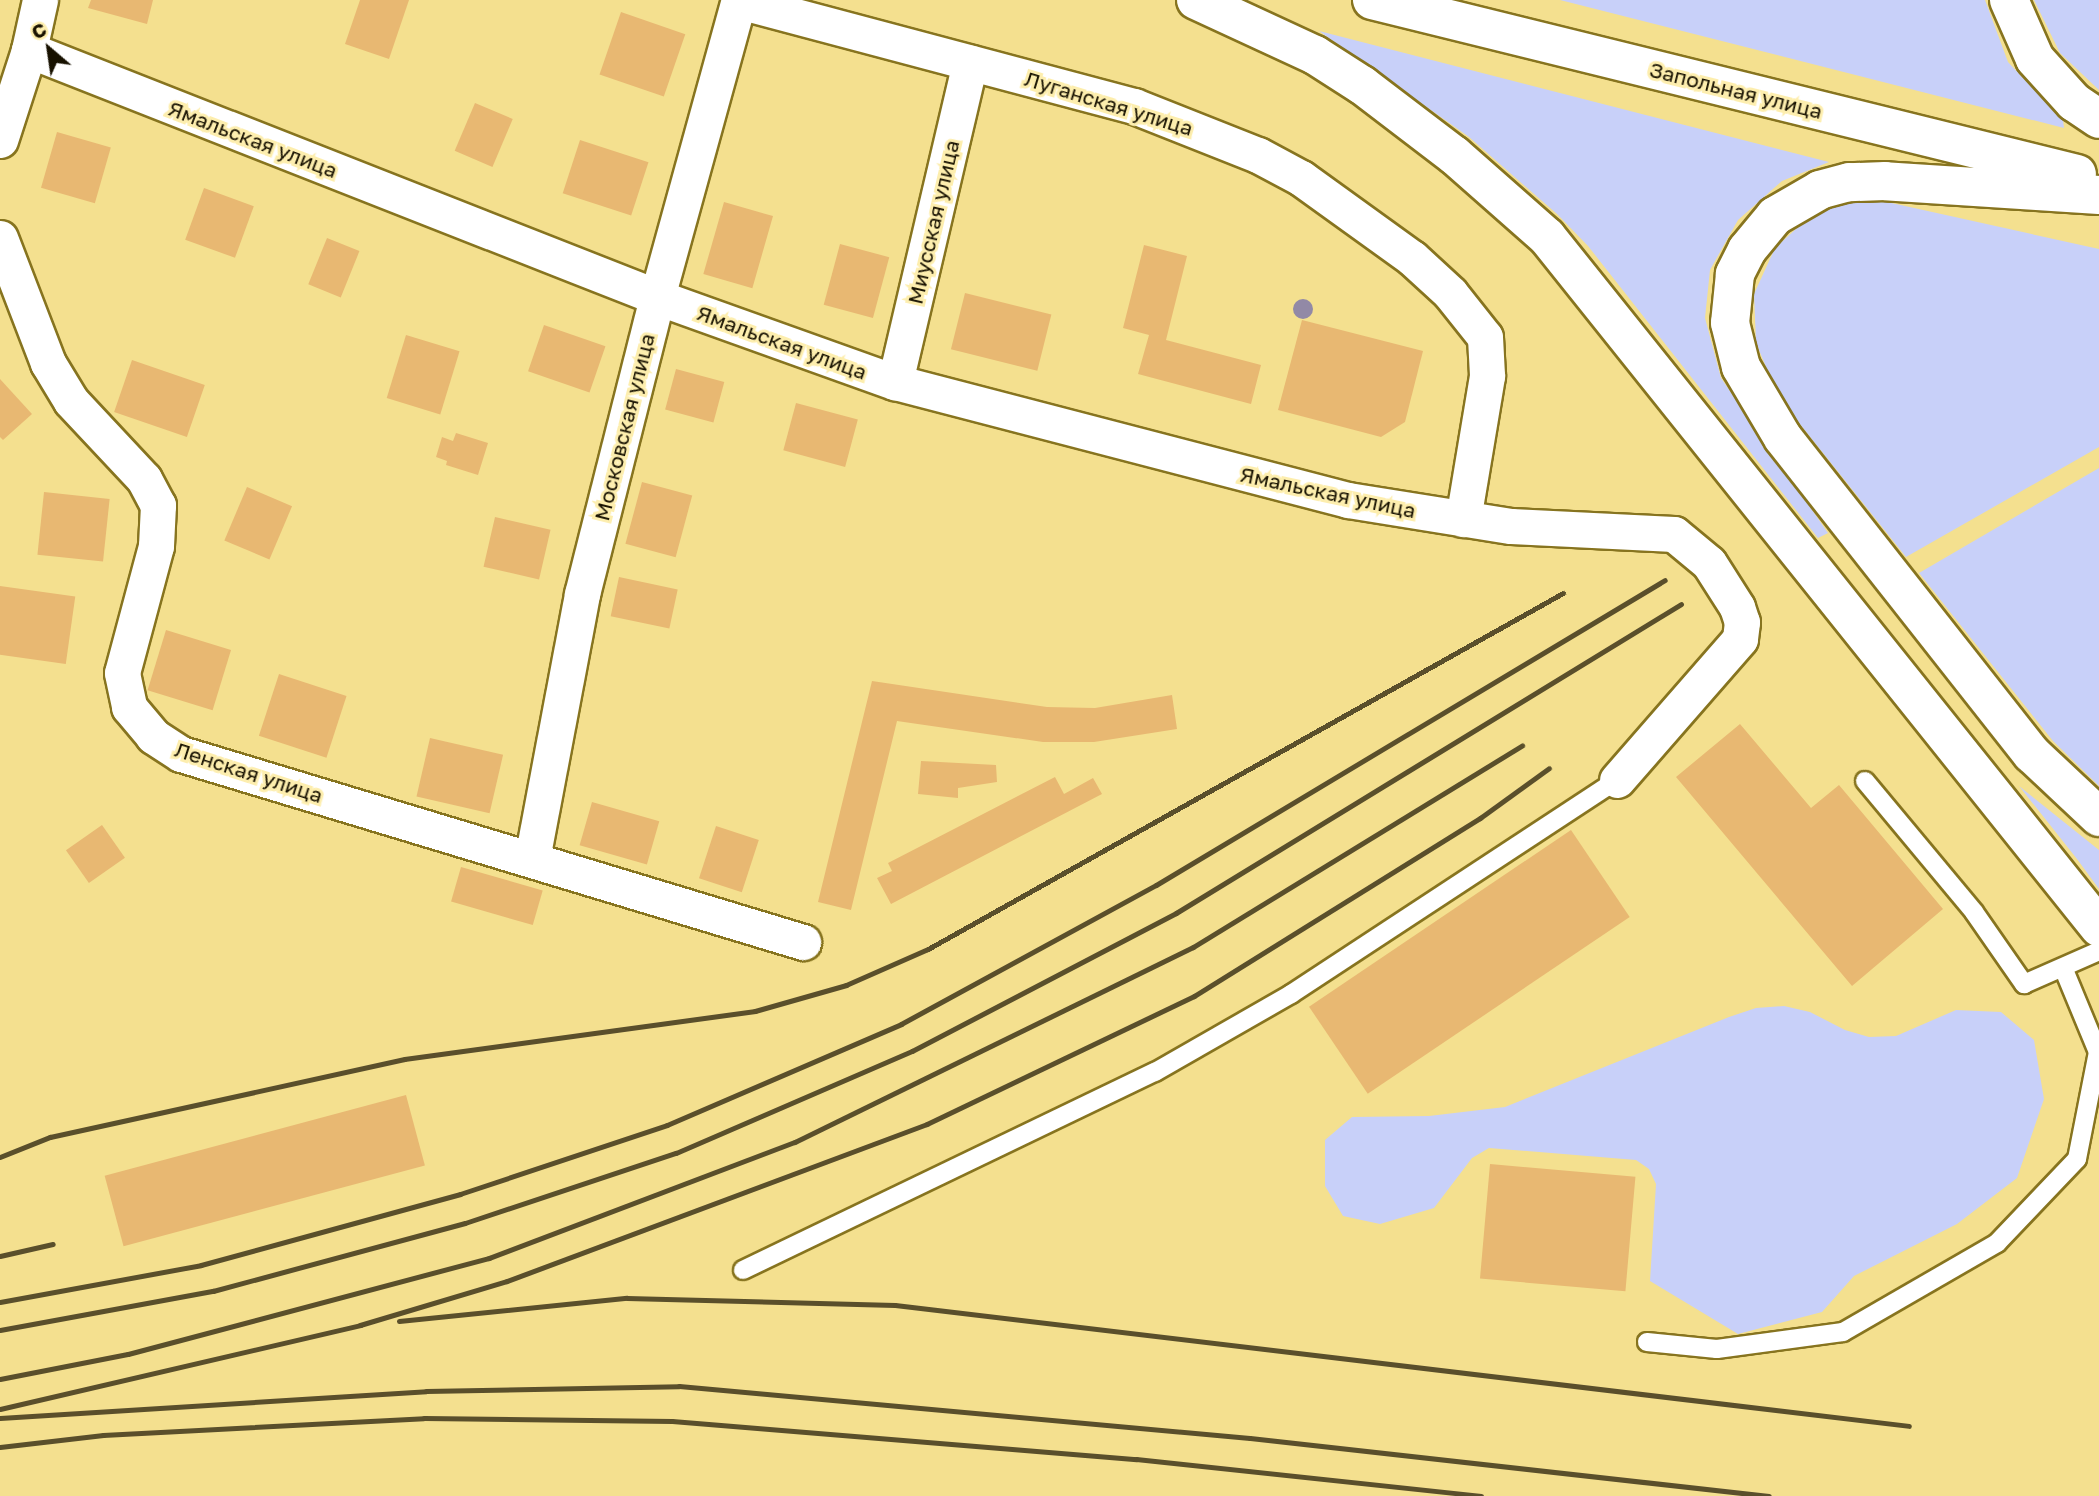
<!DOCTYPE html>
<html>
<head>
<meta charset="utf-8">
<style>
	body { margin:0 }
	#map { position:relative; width:2099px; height:1496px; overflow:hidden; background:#f4e08f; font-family:"Golos Text",sans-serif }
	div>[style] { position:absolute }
	.green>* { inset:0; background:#c8d0f9 }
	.building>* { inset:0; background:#e8b872; transform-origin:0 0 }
	.roads { filter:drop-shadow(2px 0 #87741f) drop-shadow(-2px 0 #87741f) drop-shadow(0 2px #87741f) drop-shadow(0 -2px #87741f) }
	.lane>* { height:18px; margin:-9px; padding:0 9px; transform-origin:9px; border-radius:9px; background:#fff }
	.street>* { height:35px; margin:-17.5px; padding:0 17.5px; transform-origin:17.5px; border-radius:17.5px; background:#fff }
	.secondary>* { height:38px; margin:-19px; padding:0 19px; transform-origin:19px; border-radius:19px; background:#fff }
	.rail>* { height:5px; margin:-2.5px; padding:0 2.5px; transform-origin:2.5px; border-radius:2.5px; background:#5a4f2b }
	.trees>* { width:20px; height:20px; margin:-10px; border-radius:50%; background:#9289a6 }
	span { translate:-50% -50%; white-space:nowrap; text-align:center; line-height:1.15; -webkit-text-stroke:6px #fdeeae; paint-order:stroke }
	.street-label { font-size:21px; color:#171100 }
	.north { position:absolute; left:14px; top:14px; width:70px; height:70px; -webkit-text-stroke:5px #fdeeae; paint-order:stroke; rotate:331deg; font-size:19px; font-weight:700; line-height:28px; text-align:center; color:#171100 }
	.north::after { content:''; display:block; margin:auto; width:24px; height:32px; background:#171100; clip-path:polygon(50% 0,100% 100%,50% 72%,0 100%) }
</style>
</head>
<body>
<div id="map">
	<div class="green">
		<div style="clip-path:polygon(1560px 0,1985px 0,2008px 62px,2063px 120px,2064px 128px)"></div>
		<div style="clip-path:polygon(2034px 0,2099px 0,2099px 90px,2060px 53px)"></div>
		<div style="clip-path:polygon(1319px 31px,1829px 162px,1782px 181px,1738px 220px,1710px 270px,1705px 318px,1721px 378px,1828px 533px,1818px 538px,1588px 246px,1557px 214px,1469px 137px)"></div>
		<div style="clip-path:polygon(1844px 202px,1887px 202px,2099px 249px,2099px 447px,1906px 557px,1779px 398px,1756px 343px,1754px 294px,1775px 248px,1807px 219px)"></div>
		<div style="clip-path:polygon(2099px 468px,2099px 786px,2053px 741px,1919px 573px)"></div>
		<div style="clip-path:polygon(2019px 786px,2099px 850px,2099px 889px,2077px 859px)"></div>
		<div style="clip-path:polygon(1784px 1006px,1810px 1012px,1845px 1030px,1869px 1037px,1896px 1036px,1956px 1010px,2001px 1012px,2034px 1040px,2044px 1099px,2017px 1178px,1957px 1224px,1854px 1276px,1822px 1312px,1738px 1334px,1650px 1281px,1656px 1184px,1649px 1169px,1636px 1160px,1489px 1148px,1472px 1158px,1434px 1208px,1380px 1224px,1343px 1216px,1325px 1186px,1325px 1140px,1352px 1117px,1429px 1116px,1505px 1107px,1729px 1017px,1756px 1008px)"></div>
	</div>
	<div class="building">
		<div style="clip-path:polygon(91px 0,153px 0,147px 24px,88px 8px)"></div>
		<div style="clip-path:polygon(360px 0,409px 0,389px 59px,345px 44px)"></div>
		<div style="left:621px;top:12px;width:68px;height:66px;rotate:19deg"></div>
		<div style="left:475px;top:103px;width:41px;height:52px;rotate:23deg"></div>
		<div style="left:57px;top:132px;width:56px;height:58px;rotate:16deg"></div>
		<div style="left:580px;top:140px;width:72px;height:56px;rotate:18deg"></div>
		<div style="left:204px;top:188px;width:53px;height:55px;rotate:20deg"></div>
		<div style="left:724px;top:202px;width:51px;height:75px;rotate:16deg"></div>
		<div style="left:327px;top:238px;width:35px;height:50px;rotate:22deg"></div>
		<div style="left:840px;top:244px;width:51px;height:63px;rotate:15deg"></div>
		<div style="clip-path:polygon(1144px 245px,1187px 256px,1166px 340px,1261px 365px,1251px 404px,1138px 374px,1149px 335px,1123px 328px)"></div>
		<div style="left:965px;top:293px;width:89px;height:58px;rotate:14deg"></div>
		<div style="clip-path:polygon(1302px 320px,1423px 351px,1405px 422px,1381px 437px,1278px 410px)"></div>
		<div style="left:544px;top:325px;width:65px;height:49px;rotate:19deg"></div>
		<div style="left:406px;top:335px;width:56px;height:66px;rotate:17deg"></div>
		<div style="left:132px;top:360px;width:77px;height:55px;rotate:19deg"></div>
		<div style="left:676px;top:369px;width:50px;height:42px;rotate:15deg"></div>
		<div style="clip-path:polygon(0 379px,32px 414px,3px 440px,0 437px)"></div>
		<div style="left:796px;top:403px;width:64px;height:49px;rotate:15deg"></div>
		<div style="clip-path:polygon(456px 433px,488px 443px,478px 475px,446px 465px,447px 461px,436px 457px,442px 437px,453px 441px)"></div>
		<div style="left:642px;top:482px;width:52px;height:64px;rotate:15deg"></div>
		<div style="left:247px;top:487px;width:49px;height:58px;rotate:23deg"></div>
		<div style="left:44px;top:492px;width:66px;height:63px;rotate:6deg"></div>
		<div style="left:495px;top:517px;width:57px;height:51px;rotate:13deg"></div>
		<div style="left:619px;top:577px;width:60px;height:40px;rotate:12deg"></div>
		<div style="left:0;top:586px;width:76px;height:68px;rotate:8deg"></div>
		<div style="left:166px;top:630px;width:68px;height:63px;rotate:17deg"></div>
		<div style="left:279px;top:674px;width:71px;height:65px;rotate:18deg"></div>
		<div style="clip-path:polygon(872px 681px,1047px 707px,1095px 708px,1172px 695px,1177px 729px,1094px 742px,1043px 742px,897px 721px,851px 910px,818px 902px)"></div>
		<div style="clip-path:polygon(1740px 724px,1811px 808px,1839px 785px,1943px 909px,1852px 986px,1676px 777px)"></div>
		<div style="left:430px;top:738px;width:75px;height:60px;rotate:13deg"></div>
		<div style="clip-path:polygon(921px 761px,996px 765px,997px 782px,958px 788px,958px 798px,918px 794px)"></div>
		<div style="clip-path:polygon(1055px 777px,1064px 794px,1093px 778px,1102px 794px,891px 904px,877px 878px,892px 871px,888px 863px)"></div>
		<div style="left:592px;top:802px;width:70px;height:45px;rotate:16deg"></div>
		<div style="left:102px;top:825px;width:40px;height:44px;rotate:55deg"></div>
		<div style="left:716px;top:826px;width:45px;height:55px;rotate:18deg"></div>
		<div style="left:1571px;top:830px;width:105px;height:316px;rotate:56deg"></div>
		<div style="left:461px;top:867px;width:85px;height:36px;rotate:16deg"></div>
		<div style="left:406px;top:1095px;width:73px;height:312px;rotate:75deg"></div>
		<div style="left:1490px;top:1164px;width:146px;height:115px;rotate:5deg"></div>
	</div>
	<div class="roads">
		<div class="lane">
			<div style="left:1865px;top:781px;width:170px;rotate:50.2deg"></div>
			<div style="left:1974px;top:912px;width:88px;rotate:55.2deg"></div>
			<div style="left:2024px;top:984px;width:82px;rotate:-23.7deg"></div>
			<div style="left:743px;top:1270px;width:457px;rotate:-25.7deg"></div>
			<div style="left:1155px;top:1072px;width:157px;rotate:-29.8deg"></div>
			<div style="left:1291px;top:994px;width:390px;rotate:-33.3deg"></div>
			<div style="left:1647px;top:1342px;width:70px;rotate:5.7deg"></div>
			<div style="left:1717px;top:1349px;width:127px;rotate:-7.7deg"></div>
			<div style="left:1843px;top:1332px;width:178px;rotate:-30deg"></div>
			<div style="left:1997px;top:1243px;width:116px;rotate:-46.4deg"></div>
			<div style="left:2077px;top:1159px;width:109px;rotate:-78.9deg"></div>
			<div style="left:2098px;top:1052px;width:89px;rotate:-112.5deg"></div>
		</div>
		<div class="street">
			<div style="left:739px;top:1px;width:409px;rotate:14.9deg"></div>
			<div style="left:1134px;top:106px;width:133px;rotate:21.6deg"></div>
			<div style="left:1258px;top:155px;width:49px;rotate:28.1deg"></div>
			<div style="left:1301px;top:178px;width:137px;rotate:35.8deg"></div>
			<div style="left:1412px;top:258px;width:52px;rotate:42.6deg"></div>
			<div style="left:1450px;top:293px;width:56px;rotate:51.5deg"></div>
			<div style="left:1485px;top:337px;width:39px;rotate:87deg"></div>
			<div style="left:1487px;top:376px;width:145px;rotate:99.5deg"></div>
			<div style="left:29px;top:50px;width:675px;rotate:21.47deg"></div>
			<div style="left:657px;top:297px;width:253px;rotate:19.7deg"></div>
			<div style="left:895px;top:382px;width:468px;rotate:14.6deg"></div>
			<div style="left:1348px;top:500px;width:165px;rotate:9.1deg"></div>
			<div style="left:1511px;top:526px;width:163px;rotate:2.8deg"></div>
			<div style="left:1674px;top:534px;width:45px;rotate:39.6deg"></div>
			<div style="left:1709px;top:563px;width:52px;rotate:57.5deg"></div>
			<div style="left:1737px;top:607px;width:16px;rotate:72deg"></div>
			<div style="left:1742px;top:622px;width:17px;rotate:97deg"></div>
			<div style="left:1740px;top:639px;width:187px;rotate:131.1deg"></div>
			<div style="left:0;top:140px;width:95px;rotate:-72.1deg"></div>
			<div style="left:29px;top:50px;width:51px;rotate:-77.6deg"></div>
			<div style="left:0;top:238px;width:134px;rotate:69deg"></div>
			<div style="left:48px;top:363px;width:44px;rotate:58.8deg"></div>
			<div style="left:71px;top:401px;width:107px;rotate:46.9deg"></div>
			<div style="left:144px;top:479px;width:30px;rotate:62deg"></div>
			<div style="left:158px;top:505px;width:41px;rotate:92.8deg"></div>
			<div style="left:156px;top:546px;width:131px;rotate:105deg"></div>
			<div style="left:122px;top:673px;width:35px;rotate:78deg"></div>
			<div style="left:129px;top:707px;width:38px;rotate:50deg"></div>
			<div style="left:153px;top:736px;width:33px;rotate:33deg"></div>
			<div style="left:181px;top:754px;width:650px;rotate:16.82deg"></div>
			<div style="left:895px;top:382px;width:328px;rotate:-76.8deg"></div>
			<div style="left:532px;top:859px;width:270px;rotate:-79.3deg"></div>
			<div style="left:582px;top:594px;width:306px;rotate:-75.8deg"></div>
			<div style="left:657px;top:297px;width:308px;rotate:-74.6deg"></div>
		</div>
		<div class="secondary">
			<div style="left:1196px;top:0;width:131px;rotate:24.8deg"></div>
			<div style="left:1315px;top:55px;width:56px;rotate:32.6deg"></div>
			<div style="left:1362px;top:85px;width:116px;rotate:37.3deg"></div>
			<div style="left:1454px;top:155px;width:124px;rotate:41.4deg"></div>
			<div style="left:1547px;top:237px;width:884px;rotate:51.34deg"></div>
			<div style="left:1372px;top:0;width:726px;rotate:13.86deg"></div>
			<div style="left:2009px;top:0;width:64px;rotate:66.2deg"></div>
			<div style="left:2035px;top:59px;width:58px;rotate:47.8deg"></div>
			<div style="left:2074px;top:102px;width:30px;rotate:34deg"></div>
			<div style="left:2099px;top:195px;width:214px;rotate:-176.3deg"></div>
			<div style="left:1885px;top:181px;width:36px;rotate:178deg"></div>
			<div style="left:1849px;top:182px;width:30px;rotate:165deg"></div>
			<div style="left:1820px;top:190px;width:52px;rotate:150deg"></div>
			<div style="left:1775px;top:216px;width:44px;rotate:129.5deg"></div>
			<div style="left:1747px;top:250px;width:27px;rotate:117deg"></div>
			<div style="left:1735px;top:274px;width:49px;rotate:95.8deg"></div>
			<div style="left:1730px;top:323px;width:45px;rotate:76deg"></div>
			<div style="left:1741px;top:367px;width:82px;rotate:59.4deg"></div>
			<div style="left:1783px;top:438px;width:402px;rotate:51.8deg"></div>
			<div style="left:2032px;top:754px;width:92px;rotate:43.2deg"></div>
		</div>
	</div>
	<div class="rail">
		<div style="left:0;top:1157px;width:54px;rotate:-21.8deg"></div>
		<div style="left:50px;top:1137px;width:363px;rotate:-12.4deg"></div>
		<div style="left:405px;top:1059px;width:353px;rotate:-7.8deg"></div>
		<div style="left:755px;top:1011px;width:95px;rotate:-15.9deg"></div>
		<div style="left:846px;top:985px;width:90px;rotate:-23.7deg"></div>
		<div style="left:928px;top:949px;width:728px;rotate:-29.28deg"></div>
		<div style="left:0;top:1256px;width:54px;rotate:-12.8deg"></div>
		<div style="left:0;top:1302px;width:204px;rotate:-10.4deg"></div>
		<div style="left:201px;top:1265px;width:269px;rotate:-15.3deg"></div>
		<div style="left:460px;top:1194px;width:218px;rotate:-18.4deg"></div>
		<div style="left:667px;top:1125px;width:255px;rotate:-23.3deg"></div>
		<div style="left:901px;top:1024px;width:290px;rotate:-28.6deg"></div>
		<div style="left:1156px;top:885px;width:593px;rotate:-30.93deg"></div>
		<div style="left:399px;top:1321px;width:229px;rotate:-5.8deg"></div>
		<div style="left:627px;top:1298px;width:268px;rotate:1.5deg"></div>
		<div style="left:895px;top:1305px;width:1021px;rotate:6.8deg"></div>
		<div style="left:0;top:1330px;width:217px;rotate:-10.4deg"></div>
		<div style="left:213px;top:1291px;width:261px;rotate:-15.1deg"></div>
		<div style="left:465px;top:1223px;width:222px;rotate:-18.4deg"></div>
		<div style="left:676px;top:1153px;width:257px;rotate:-23.4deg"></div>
		<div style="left:912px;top:1051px;width:298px;rotate:-27.6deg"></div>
		<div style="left:1176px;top:913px;width:592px;rotate:-31.46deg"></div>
		<div style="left:0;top:1379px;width:130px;rotate:-11.1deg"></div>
		<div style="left:128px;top:1354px;width:374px;rotate:-14.9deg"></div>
		<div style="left:489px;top:1258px;width:327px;rotate:-20.8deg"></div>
		<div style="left:795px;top:1142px;width:443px;rotate:-26.1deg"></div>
		<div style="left:1193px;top:947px;width:386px;rotate:-31.5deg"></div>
		<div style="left:0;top:1409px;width:370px;rotate:-13.1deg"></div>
		<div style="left:360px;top:1325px;width:153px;rotate:-16.7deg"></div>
		<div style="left:507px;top:1281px;width:448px;rotate:-20.5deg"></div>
		<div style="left:927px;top:1124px;width:296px;rotate:-25.6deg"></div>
		<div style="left:1194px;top:996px;width:337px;rotate:-31.9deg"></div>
		<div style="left:1480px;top:818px;width:85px;rotate:-35.9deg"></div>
		<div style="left:0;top:1418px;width:427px;rotate:-3.6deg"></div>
		<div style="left:426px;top:1391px;width:253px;rotate:-1.1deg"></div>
		<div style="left:679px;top:1386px;width:573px;rotate:5.2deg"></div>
		<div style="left:1250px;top:1438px;width:522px;rotate:6.38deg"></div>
		<div style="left:0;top:1447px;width:104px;rotate:-6.6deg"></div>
		<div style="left:103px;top:1435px;width:321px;rotate:-3deg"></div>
		<div style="left:424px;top:1418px;width:248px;rotate:0.7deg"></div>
		<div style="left:672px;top:1421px;width:466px;rotate:4.7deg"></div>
		<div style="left:1136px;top:1459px;width:347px;rotate:6.1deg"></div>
	</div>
	<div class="trees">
		<div style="left:1303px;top:309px"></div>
	</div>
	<div class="street-label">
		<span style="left:1736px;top:90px;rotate:14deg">Запольная улица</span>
		<span style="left:1109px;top:103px;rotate:17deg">Луганская улица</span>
		<span style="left:253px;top:139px;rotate:21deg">Ямальская улица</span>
		<span style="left:933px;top:222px;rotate:-77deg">Миусская улица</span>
		<span style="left:782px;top:342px;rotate:20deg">Ямальская улица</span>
		<span style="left:624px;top:427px;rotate:-76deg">Московская улица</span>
		<span style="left:1328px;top:492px;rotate:12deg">Ямальская улица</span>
		<span style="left:249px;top:772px;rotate:18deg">Ленская улица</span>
	</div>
	<div class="north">С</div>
</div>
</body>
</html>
